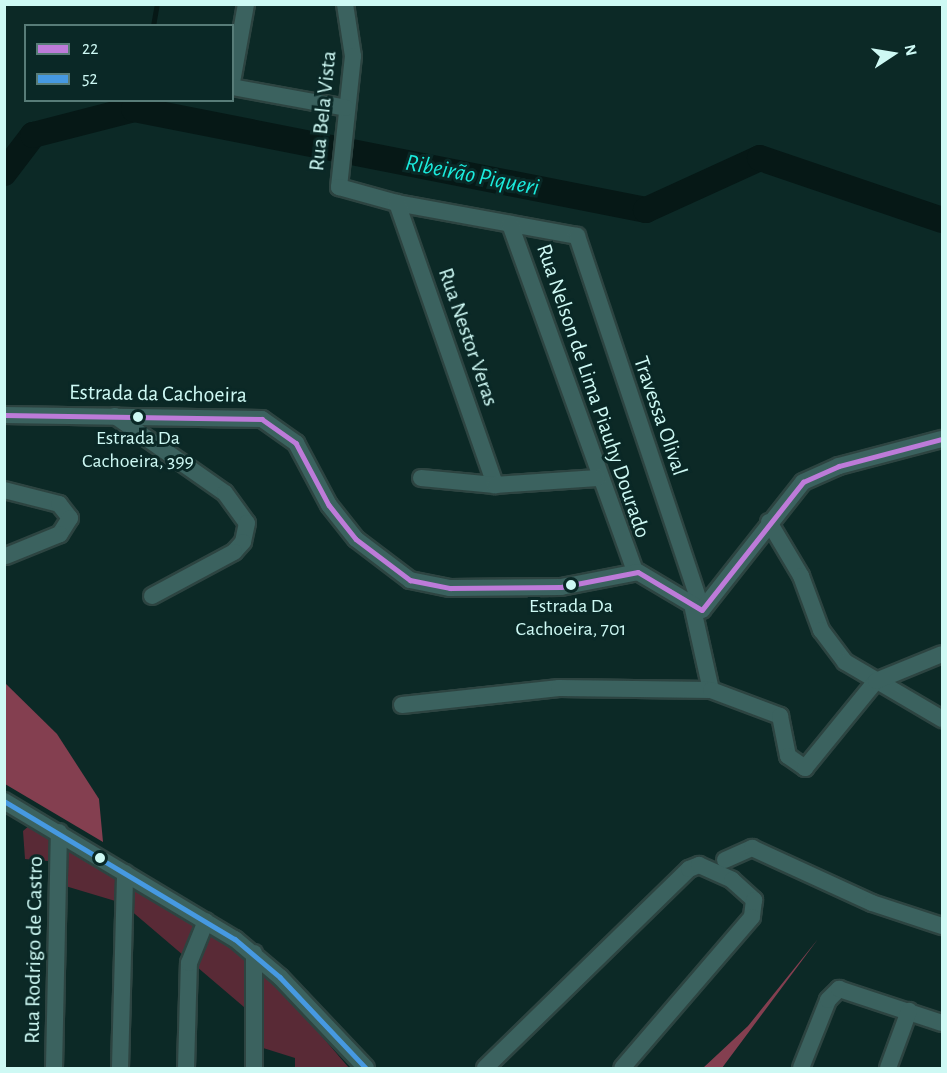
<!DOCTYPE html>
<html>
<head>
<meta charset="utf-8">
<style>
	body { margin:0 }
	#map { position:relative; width:947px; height:1073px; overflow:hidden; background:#0c2926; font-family:"Alegreya Sans",sans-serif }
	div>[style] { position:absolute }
	.green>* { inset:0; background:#592a36 }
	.forest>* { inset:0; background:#843f50 }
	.stream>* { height:4.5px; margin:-2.25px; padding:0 2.25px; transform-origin:2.25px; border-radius:2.25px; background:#061816 }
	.river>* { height:26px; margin:-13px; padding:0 13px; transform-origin:13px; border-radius:13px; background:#061816 }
	.roads { filter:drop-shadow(2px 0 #2d4441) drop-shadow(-2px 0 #2d4441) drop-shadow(0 2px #2d4441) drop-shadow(0 -2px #2d4441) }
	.minor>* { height:16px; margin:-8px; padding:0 8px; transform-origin:8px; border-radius:8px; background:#3b625f }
	.bus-1>* { height:4.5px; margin:-2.25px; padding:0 2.25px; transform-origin:2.25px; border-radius:2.25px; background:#bd7bd9 }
	.bus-2>* { height:4.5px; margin:-2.25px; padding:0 2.25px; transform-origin:2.25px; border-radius:2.25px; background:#4699e1 }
	.dots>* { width:16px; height:16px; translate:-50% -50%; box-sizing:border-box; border:3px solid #0a2826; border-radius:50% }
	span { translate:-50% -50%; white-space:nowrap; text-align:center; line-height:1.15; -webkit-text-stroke:6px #0a2826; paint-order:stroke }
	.bus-label { font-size:20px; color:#cef9f4 }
	.street-label { font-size:22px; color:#cef9f4 }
	.water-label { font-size:24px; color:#1bebdd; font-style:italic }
	.frame { position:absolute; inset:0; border:6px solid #cef9f4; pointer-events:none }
	.legend { position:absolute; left:24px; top:24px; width:210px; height:78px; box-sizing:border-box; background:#0a2826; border:2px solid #587c78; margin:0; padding:8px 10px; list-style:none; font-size:18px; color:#cef9f4 }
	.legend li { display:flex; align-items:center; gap:12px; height:30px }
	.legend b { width:30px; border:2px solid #587c78 }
	.north { position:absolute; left:863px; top:24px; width:60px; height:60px; -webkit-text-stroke:4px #0a2826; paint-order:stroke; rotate:78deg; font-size:16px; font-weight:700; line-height:24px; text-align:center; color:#cef9f4 }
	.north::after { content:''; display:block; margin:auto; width:21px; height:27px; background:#cef9f4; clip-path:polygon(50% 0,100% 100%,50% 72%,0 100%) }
</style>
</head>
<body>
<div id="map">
	<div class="green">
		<div style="clip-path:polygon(30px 825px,255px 958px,349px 1068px,295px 1068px,295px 1058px,260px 1047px,251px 1013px,122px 903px,62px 885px,48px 861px,25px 859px,23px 831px)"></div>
	</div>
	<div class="forest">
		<div style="clip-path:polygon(5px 683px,57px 734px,99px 799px,103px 842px,5px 784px)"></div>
		<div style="clip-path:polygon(818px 939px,722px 1068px,703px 1068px,748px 1026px)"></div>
	</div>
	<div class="stream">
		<div style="left:153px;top:26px;width:22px;rotate:-80deg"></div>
		<div style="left:134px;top:109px;width:9px;rotate:-77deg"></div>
	</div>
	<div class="river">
		<div style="left:4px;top:173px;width:48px;rotate:-52.7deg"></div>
		<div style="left:33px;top:135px;width:104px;rotate:-14.4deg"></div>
		<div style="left:134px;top:109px;width:522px;rotate:11.16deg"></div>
		<div style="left:646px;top:210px;width:125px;rotate:-24.5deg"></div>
		<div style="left:760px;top:158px;width:192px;rotate:18.8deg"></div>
	</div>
	<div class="roads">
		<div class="minor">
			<div style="left:345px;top:4px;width:53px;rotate:81.3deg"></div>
			<div style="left:353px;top:56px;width:132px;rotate:96.1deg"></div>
			<div style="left:339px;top:187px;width:60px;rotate:15.4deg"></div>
			<div style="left:397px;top:203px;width:183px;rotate:10.4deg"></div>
			<div style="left:577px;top:236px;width:394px;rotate:71.5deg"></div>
			<div style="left:232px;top:82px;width:79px;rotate:-79.8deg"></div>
			<div style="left:232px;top:87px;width:116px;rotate:10.4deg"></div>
			<div style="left:397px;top:203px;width:299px;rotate:70.8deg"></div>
			<div style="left:510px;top:224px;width:370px;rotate:70.2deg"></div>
			<div style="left:4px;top:415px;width:258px;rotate:0.9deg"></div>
			<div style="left:262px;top:419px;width:42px;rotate:35.2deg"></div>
			<div style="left:296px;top:443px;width:70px;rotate:62deg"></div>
			<div style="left:329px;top:505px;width:43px;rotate:51.5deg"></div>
			<div style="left:356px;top:539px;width:68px;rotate:37.2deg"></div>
			<div style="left:410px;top:580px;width:41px;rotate:11.3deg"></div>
			<div style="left:450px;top:588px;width:111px;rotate:-0.5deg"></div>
			<div style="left:561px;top:587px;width:78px;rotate:-11deg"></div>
			<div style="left:638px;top:572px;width:74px;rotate:30.7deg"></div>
			<div style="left:702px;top:610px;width:163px;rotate:-51.7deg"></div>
			<div style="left:803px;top:482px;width:39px;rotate:-24deg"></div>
			<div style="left:839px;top:466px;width:106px;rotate:-14.7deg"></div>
			<div style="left:115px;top:416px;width:134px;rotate:35deg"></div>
			<div style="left:225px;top:493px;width:37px;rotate:54deg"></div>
			<div style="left:247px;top:523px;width:19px;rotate:102deg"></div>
			<div style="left:243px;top:542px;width:13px;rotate:132deg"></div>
			<div style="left:234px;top:552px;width:93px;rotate:151.8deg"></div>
			<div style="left:421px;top:478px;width:74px;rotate:5.4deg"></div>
			<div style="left:495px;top:485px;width:102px;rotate:-3.9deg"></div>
			<div style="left:4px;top:490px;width:57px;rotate:14.3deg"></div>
			<div style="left:59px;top:504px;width:18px;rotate:52deg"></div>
			<div style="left:70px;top:518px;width:19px;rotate:122deg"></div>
			<div style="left:60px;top:534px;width:58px;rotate:157.8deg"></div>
			<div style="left:769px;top:522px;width:63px;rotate:59.3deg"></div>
			<div style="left:801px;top:576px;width:58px;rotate:69.7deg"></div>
			<div style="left:821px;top:630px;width:40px;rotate:53deg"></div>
			<div style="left:845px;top:662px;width:113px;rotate:30.4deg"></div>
			<div style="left:693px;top:609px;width:83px;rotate:77.5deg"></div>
			<div style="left:402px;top:705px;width:158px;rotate:-6.2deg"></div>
			<div style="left:559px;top:688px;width:152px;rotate:0.8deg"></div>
			<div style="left:711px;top:690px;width:74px;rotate:20.6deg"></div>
			<div style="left:780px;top:716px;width:41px;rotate:78.7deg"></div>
			<div style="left:788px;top:756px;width:21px;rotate:35deg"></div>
			<div style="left:805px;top:768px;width:112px;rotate:-50.8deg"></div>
			<div style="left:876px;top:681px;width:71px;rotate:-22.2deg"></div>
			<div style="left:4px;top:801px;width:269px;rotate:30.9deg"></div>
			<div style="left:235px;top:939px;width:59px;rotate:40.2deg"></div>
			<div style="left:280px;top:977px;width:125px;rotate:46.6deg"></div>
			<div style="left:725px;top:860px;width:30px;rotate:-24deg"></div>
			<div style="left:752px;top:848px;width:132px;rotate:24.6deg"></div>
			<div style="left:872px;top:903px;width:74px;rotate:18.2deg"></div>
			<div style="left:54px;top:1068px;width:236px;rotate:-88.8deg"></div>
			<div style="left:120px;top:1068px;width:195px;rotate:-88.5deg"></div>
			<div style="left:186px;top:1068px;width:105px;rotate:-88.4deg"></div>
			<div style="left:189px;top:963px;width:45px;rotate:-68deg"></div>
			<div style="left:254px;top:1068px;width:115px;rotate:-90deg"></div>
			<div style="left:485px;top:1068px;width:285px;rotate:-44.3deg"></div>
			<div style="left:689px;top:869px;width:11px;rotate:-22deg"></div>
			<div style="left:699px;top:865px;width:36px;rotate:24deg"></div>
			<div style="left:732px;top:880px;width:30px;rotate:42deg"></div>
			<div style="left:754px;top:900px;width:17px;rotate:97deg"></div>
			<div style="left:752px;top:917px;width:199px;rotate:130.7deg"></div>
			<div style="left:801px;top:1068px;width:73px;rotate:-68.3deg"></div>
			<div style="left:828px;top:1000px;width:16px;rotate:-45deg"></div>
			<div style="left:839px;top:989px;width:108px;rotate:18.3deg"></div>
			<div style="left:888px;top:1068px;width:61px;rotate:-69.8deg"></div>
		</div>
	</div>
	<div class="bus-1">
		<div style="left:4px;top:415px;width:258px;rotate:0.9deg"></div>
		<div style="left:262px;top:419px;width:42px;rotate:35.2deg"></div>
		<div style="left:296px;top:443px;width:70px;rotate:62deg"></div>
		<div style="left:329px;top:505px;width:43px;rotate:51.5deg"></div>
		<div style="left:356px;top:539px;width:68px;rotate:37.2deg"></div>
		<div style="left:410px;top:580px;width:41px;rotate:11.3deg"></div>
		<div style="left:450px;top:588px;width:111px;rotate:-0.5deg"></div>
		<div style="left:561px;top:587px;width:78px;rotate:-11deg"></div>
		<div style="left:638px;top:572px;width:74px;rotate:30.7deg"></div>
		<div style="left:702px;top:610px;width:163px;rotate:-51.7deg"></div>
		<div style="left:803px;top:482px;width:39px;rotate:-24deg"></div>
		<div style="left:839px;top:466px;width:106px;rotate:-14.7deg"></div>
	</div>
	<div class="bus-2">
		<div style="left:4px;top:801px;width:269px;rotate:30.9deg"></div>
		<div style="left:235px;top:939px;width:59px;rotate:40.2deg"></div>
		<div style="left:280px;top:977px;width:125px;rotate:46.6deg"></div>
	</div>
	<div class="dots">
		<div style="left:138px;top:417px;background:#cef9f4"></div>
		<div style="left:571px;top:585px;background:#cef9f4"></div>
		<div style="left:100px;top:858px;background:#cef9f4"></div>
	</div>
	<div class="bus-label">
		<span style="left:138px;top:450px">Estrada Da<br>Cachoeira, 399</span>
		<span style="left:571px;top:618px">Estrada Da<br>Cachoeira, 701</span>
	</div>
	<div class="street-label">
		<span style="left:323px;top:111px;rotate:-84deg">Rua Bela Vista</span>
		<span style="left:468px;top:337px;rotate:71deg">Rua Nestor Veras</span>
		<span style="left:593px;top:391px;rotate:71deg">Rua Nelson de Lima Piauhy Dourado</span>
		<span style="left:158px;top:394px;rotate:1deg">Estrada da Cachoeira</span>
		<span style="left:660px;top:416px;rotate:71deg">Travessa Olival</span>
		<span style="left:34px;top:950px;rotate:-89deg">Rua Rodrigo de Castro</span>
	</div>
	<div class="water-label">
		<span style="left:472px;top:176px;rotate:11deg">Ribeirão Piqueri</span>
	</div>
	<div class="frame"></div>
	<ul class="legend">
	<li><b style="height:8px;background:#bd7bd9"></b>22</li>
	<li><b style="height:8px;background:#4699e1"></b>52</li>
	</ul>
	<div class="north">N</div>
</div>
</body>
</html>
